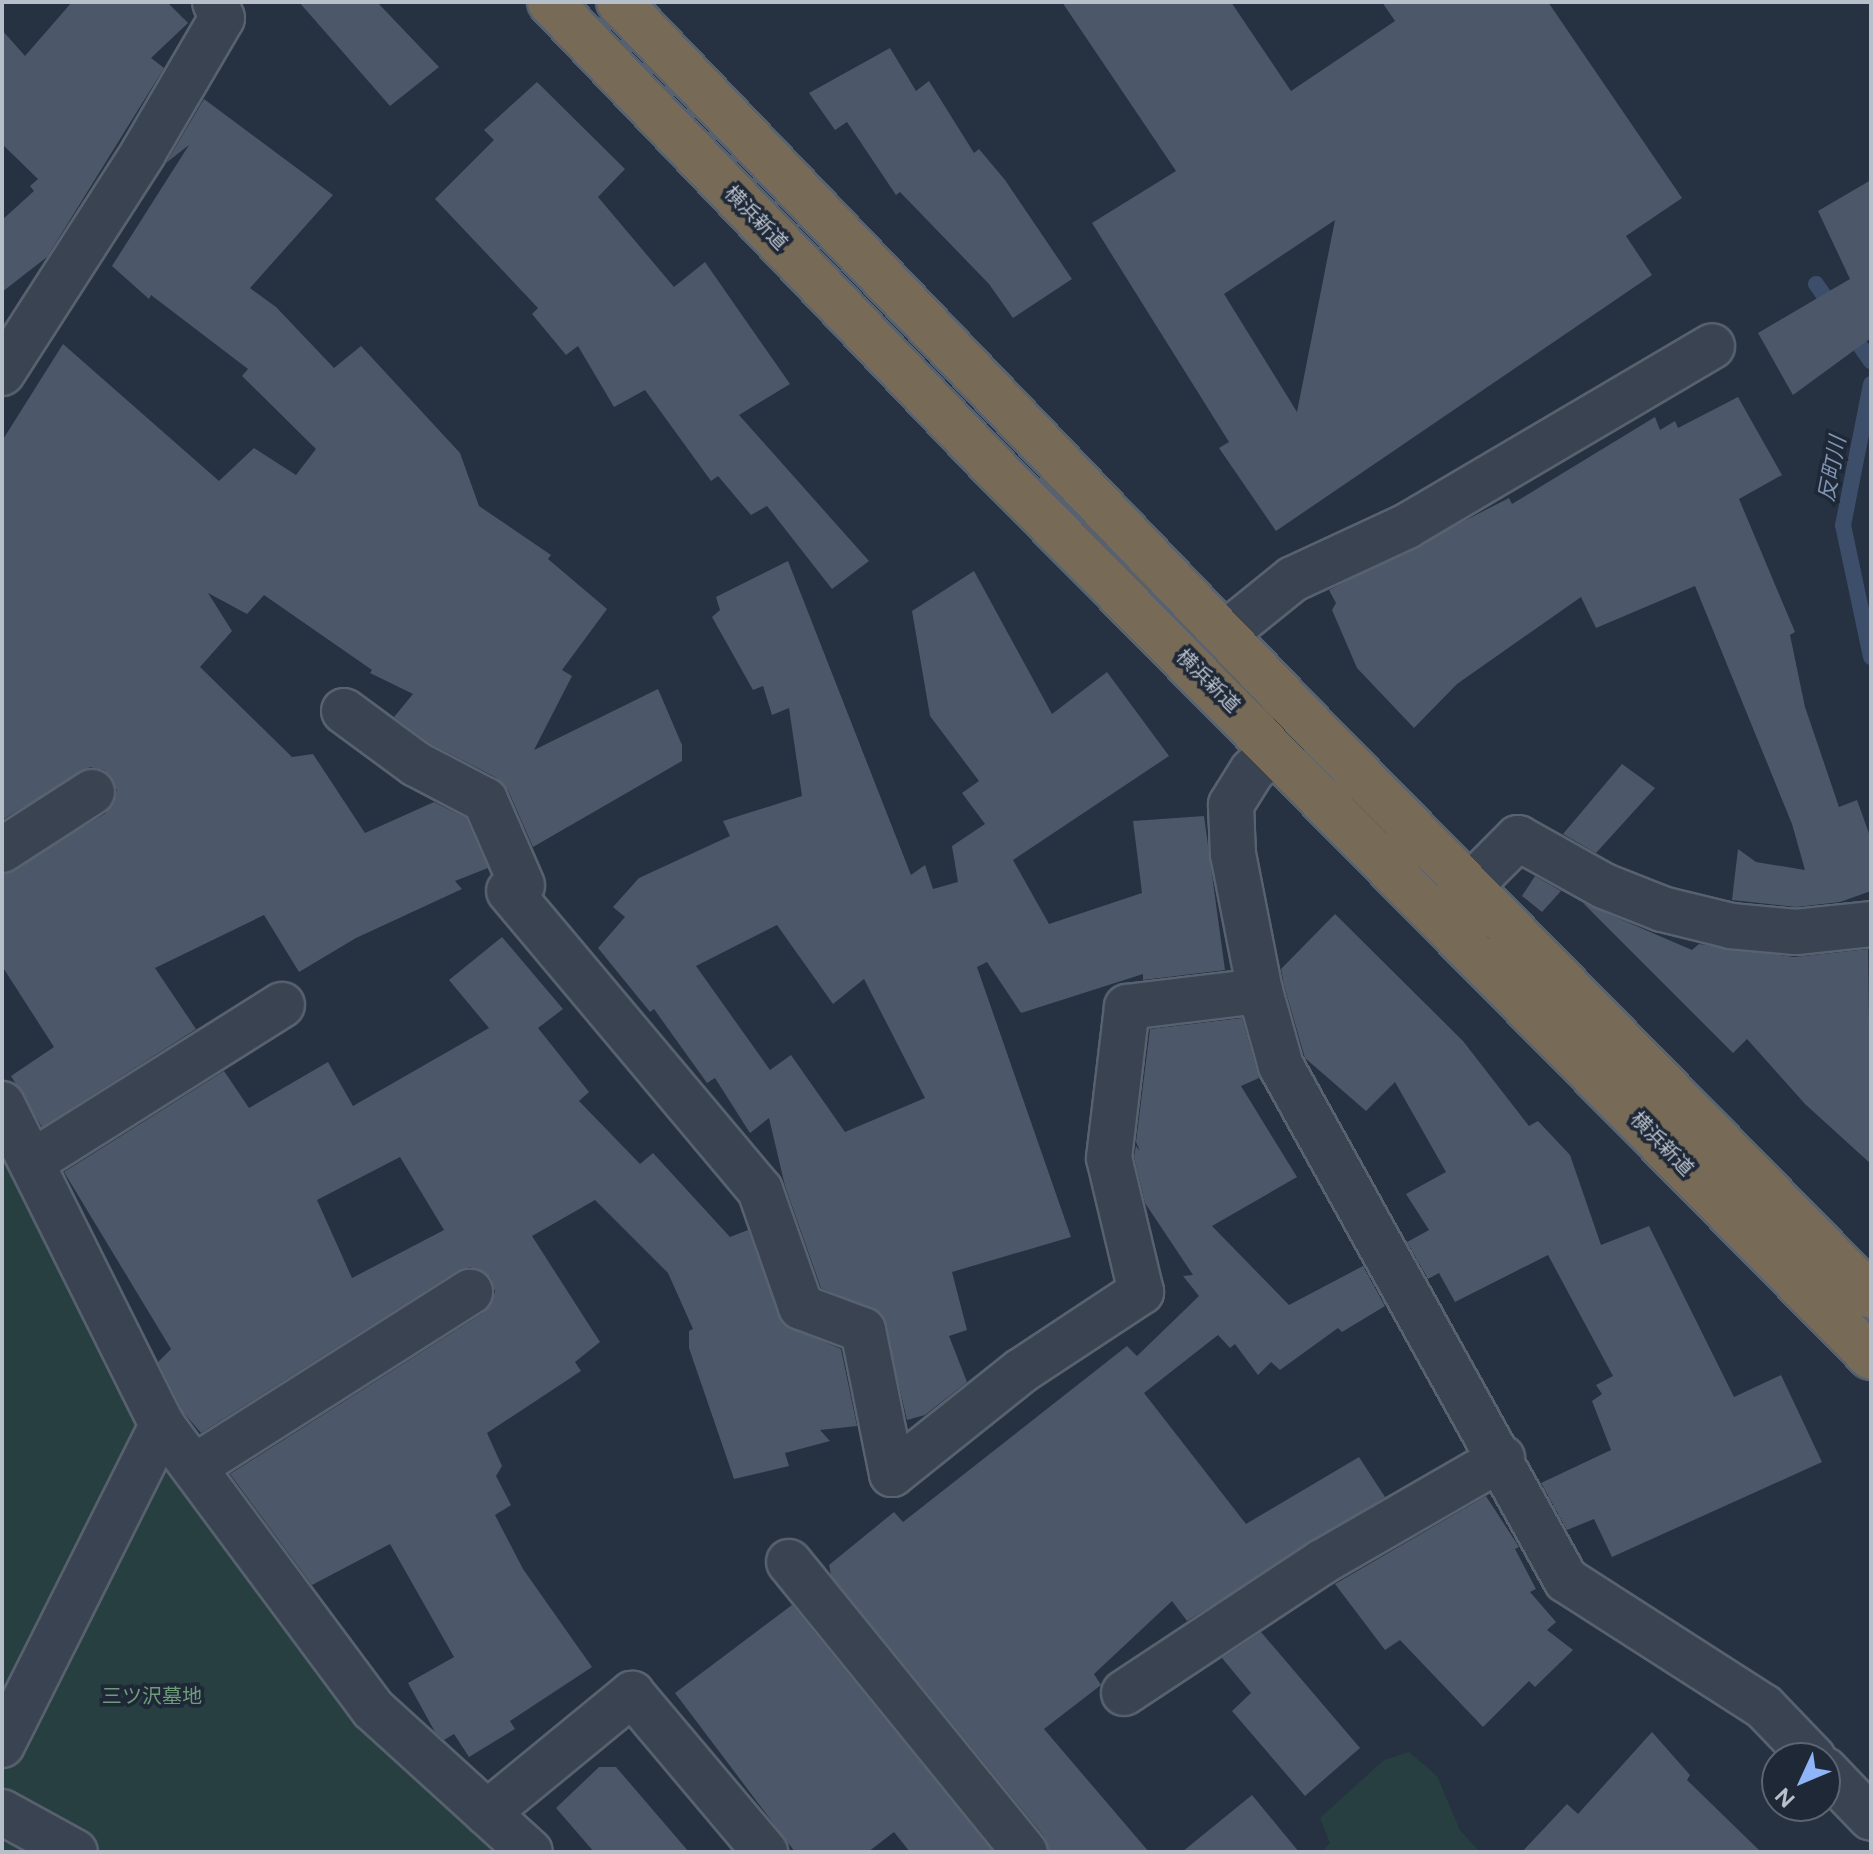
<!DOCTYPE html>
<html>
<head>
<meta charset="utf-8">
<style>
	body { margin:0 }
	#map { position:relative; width:1873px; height:1854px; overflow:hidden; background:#263141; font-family:Figtree,"Noto Sans JP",sans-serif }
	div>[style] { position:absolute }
	.green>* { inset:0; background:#283f42 }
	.stream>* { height:16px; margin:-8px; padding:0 8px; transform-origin:8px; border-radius:8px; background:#3c4e6a }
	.building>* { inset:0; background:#4c586a }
	.roads { filter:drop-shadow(2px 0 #58616e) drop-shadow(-2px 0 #58616e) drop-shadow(0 2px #58616e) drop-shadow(0 -2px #58616e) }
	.minor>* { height:44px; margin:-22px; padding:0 22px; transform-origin:22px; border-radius:22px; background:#3a4351 }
	.highway>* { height:44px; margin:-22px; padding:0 22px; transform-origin:22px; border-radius:22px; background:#776b57 }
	span { translate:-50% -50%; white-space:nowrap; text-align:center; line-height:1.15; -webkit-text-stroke:7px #1f2837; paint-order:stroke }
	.street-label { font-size:20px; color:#b7bfcb }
	.park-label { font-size:20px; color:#6e9c7a }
	.water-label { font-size:22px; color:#7f94b2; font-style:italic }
	.frame { position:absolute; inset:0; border:4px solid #b7bfcb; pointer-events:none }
	.north { position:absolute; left:1761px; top:1742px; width:80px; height:80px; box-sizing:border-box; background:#1f2837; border:2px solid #5c6472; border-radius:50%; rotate:226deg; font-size:22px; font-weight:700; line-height:32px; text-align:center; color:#b7bfcb }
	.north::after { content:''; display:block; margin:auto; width:28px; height:36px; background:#8fb5f8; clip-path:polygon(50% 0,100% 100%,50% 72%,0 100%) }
</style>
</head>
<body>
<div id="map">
	<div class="green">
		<div style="clip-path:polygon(2px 1147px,146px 1435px,515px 1852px,2px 1852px)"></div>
		<div style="clip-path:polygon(1409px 1752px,1437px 1776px,1460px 1830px,1480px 1852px,1322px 1852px,1330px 1843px,1320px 1818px,1384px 1760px)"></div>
	</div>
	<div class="stream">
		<div style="left:1816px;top:284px;width:33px;rotate:55deg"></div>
		<div style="left:1849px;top:330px;width:38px;rotate:55deg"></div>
		<div style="left:1871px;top:384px;width:144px;rotate:101.2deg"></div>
		<div style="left:1843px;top:525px;width:135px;rotate:78deg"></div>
	</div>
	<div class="building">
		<div style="clip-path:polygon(72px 2px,167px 2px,188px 23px,151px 58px,164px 68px,47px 257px,2px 292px,2px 220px,34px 191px,30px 186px,38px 179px,2px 144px,2px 30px,25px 56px)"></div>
		<div style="clip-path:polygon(299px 2px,377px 2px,439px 67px,390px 106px)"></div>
		<div style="clip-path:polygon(evenodd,1062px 2px,1231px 2px,1291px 91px,1395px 21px,1382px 2px,1548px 2px,1682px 198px,1626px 236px,1652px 275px,1276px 531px,1219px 448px,1229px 442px,1092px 223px,1176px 171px,1062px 2px,1335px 220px,1297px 412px,1224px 294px,1335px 220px)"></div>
		<div style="clip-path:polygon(890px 48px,916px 91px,929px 81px,974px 153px,979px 149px,1005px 180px,1072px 279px,1013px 318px,989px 284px,900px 192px,896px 195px,847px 122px,835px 130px,809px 93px)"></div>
		<div style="clip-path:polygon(537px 82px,625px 169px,598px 197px,674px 287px,705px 262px,790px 384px,739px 415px,869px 561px,832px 589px,767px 506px,751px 515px,718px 476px,711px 481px,645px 390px,614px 407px,578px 346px,566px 355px,532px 314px,538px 308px,435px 199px,494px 140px,484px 130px)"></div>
		<div style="clip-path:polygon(204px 99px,333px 195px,250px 288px,276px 307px,334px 368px,361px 346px,460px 453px,479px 506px,551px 555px,548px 559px,607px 609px,562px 670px,572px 676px,534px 750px,658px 689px,682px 745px,682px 761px,533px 847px,508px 790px,497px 778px,429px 743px,394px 717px,413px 694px,370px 673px,372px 670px,264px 595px,247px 614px,208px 593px,232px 631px,200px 667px,292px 757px,313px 754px,365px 833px,434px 802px,466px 818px,488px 868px,455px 881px,462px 889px,356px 938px,299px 972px,264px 915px,155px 968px,196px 1029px,42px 1127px,11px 1076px,54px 1047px,2px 966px,2px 875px,106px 813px,117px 790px,104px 770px,90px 767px,2px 820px,2px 441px,63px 344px,219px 481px,254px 448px,296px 475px,316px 449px,242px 376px,248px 369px,151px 295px,149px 299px,112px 266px,189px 145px,166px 163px)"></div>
		<div style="clip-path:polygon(1871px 180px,1871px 338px,1793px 395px,1758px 333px,1850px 279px,1818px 211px)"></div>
		<div style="clip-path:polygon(1738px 397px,1782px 475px,1739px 499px,1795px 632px,1790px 635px,1805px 707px,1839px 807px,1857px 800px,1871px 839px,1871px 891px,1840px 902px,1796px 907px,1732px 900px,1738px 849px,1756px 862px,1805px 870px,1792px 824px,1695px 586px,1596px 628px,1581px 597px,1457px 684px,1414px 728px,1357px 668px,1332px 610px,1336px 603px,1329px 590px,1509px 498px,1512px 504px,1655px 417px,1660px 430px,1675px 421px,1678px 428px)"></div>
		<div style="clip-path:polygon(evenodd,788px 561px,911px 875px,925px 865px,933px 889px,958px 882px,952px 846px,985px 824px,962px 793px,979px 781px,930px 716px,912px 611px,974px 571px,1052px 714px,1107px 672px,1169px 756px,1013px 860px,1049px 924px,1142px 893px,1133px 821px,1204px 816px,1225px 970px,1143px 980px,1143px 974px,1021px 1013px,987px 962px,977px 967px,1071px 1237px,952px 1272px,967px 1330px,949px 1336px,967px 1382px,925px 1415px,907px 1420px,882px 1314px,821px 1288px,785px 1186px,769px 1118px,750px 1133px,715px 1078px,707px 1083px,654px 1009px,650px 1012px,598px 948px,625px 917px,613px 907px,639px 878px,730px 836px,723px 821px,802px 796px,789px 708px,772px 715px,763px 686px,753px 690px,712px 617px,720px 610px,716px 597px,788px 561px,777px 925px,833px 1004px,864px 979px,925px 1098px,845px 1132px,791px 1055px,770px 1070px,696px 966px,777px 925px)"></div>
		<div style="clip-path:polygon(1622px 764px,1655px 788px,1596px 853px,1563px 834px)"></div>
		<div style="clip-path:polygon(1535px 876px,1561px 891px,1542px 912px,1522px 896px)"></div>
		<div style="clip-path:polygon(1583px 903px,1692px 950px,1699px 944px,1794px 957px,1868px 949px,1871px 1164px,1805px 1104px,1747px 1039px,1733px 1053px)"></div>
		<div style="clip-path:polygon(1335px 914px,1463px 1041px,1529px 1126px,1538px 1121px,1570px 1155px,1601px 1245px,1649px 1226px,1734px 1397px,1781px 1375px,1822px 1462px,1612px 1557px,1594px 1519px,1567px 1530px,1541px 1483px,1611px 1450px,1592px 1401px,1602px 1394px,1596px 1385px,1613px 1376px,1548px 1255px,1455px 1302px,1439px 1273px,1428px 1279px,1407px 1242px,1429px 1230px,1406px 1194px,1446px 1172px,1395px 1082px,1366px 1111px,1305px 1058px,1284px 985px,1281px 969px)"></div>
		<div style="clip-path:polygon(evenodd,502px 937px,563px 1009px,538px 1028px,589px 1092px,579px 1101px,640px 1164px,653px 1153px,730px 1237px,748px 1230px,783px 1324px,841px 1349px,857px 1426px,820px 1430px,830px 1441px,785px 1453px,789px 1466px,734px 1479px,689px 1348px,689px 1331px,693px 1329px,668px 1273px,595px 1200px,532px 1236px,600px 1342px,575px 1362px,581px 1371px,487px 1433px,502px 1466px,496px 1476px,511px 1505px,495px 1515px,523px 1569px,592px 1667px,510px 1721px,515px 1729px,469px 1757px,454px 1734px,444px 1740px,435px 1732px,408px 1683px,454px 1657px,390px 1544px,312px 1585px,230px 1474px,483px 1313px,495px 1292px,491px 1278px,470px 1267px,457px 1271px,201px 1433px,183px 1412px,158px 1362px,171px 1349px,64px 1172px,224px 1071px,249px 1108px,328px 1062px,353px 1106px,489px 1028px,449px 980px,502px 937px,400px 1157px,444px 1230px,352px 1278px,317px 1200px,400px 1157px)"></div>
		<div style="clip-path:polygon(1242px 1018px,1259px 1078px,1241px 1086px,1297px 1177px,1212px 1226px,1289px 1305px,1363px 1266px,1385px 1306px,1342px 1332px,1338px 1328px,1280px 1370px,1271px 1362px,1258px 1375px,1235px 1344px,1230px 1348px,1218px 1335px,1144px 1393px,1246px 1524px,1359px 1457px,1385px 1497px,1187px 1621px,1172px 1601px,1094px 1674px,1101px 1685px,1044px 1729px,1149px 1852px,1049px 1852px,1044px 1836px,831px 1575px,829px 1565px,894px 1512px,903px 1522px,1127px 1346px,1137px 1356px,1199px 1296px,1183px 1276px,1193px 1275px,1145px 1203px,1134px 1157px,1136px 1146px,1140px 1151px,1136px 1142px,1150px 1029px)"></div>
		<div style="clip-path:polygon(1486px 1496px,1519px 1547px,1515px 1549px,1536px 1589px,1530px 1592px,1556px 1622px,1547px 1630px,1573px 1650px,1535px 1687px,1529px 1681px,1483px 1727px,1400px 1640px,1385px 1650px,1335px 1584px)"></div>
		<div style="clip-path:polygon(792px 1605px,993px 1852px,910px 1852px,894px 1832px,868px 1852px,795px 1852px,675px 1693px)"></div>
		<div style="clip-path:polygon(1261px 1632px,1360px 1748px,1305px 1796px,1232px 1711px,1251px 1693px,1222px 1658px)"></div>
		<div style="clip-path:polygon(1652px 1732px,1690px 1775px,1687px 1780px,1761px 1852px,1522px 1852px,1567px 1804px,1578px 1814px)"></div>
		<div style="clip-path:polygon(599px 1767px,616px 1767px,689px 1852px,594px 1852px,556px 1808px)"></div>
		<div style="clip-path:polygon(1252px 1795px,1299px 1852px,1182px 1852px)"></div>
	</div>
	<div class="roads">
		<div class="minor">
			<div style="left:2px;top:373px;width:261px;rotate:-57.3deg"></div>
			<div style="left:143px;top:153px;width:156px;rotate:-59.7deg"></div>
			<div style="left:222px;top:18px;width:17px;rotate:-114deg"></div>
			<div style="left:1226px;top:633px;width:86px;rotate:-38.9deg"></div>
			<div style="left:1293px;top:579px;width:126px;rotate:-24.9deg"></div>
			<div style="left:1407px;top:526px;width:354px;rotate:-30.5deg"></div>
			<div style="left:344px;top:711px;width:89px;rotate:36.4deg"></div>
			<div style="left:416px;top:764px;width:78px;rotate:27.6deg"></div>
			<div style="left:485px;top:800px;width:93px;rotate:66.5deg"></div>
			<div style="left:1305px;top:719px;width:74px;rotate:135.5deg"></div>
			<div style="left:1252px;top:771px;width:40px;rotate:122deg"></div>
			<div style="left:1231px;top:805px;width:49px;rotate:87.7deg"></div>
			<div style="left:1233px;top:854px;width:140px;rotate:78.9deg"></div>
			<div style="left:1260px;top:991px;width:78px;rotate:74.4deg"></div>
			<div style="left:1281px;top:1066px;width:588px;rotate:60.99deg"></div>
			<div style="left:1566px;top:1580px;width:235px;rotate:32.7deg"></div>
			<div style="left:1764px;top:1707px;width:71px;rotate:46.1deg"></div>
			<div style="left:2px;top:850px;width:107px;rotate:-32.8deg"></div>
			<div style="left:1470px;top:886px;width:68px;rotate:-45deg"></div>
			<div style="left:1518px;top:838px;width:98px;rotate:29.2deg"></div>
			<div style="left:1604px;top:886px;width:62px;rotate:21.6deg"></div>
			<div style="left:1662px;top:909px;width:71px;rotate:13.8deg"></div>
			<div style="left:1731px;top:926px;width:65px;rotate:5.3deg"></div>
			<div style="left:1796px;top:932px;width:75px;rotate:-6.1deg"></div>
			<div style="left:509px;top:891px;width:390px;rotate:50deg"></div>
			<div style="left:760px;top:1190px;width:124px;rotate:70.7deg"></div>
			<div style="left:801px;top:1307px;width:66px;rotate:20.4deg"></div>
			<div style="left:863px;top:1330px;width:147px;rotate:78.6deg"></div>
			<div style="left:892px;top:1474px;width:165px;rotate:-38.6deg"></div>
			<div style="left:1021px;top:1371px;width:144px;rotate:-33.4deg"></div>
			<div style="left:1141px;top:1292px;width:138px;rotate:-103.4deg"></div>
			<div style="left:1109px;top:1158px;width:152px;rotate:-83.2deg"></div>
			<div style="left:1127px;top:1007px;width:134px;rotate:-6.9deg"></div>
			<div style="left:2px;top:1104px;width:359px;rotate:63.5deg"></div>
			<div style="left:162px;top:1425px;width:354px;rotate:53.4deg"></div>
			<div style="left:373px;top:1709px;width:212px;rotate:42.3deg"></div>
			<div style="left:34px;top:1161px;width:293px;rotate:-32.2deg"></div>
			<div style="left:194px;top:1467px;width:327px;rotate:-32.4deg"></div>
			<div style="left:789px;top:1562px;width:374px;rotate:50.9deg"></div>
			<div style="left:1124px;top:1693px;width:237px;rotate:-33.5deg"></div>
			<div style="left:1322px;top:1562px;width:208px;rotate:-30deg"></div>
			<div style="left:2px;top:1745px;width:358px;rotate:-63.4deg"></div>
			<div style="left:1825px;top:1770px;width:66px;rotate:46.2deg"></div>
			<div style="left:2px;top:1812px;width:83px;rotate:28.7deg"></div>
			<div style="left:487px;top:1813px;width:188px;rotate:-39.4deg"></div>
			<div style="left:632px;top:1694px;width:207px;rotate:49.9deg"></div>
		</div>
		<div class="highway">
			<div style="left:550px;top:2px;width:637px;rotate:46.34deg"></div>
			<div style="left:990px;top:463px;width:1255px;rotate:45.42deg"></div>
			<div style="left:619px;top:2px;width:992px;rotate:46.27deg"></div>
			<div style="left:1305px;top:719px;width:808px;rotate:45.55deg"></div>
		</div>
	</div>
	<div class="street-label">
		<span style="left:756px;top:218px;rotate:46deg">横浜新道</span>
		<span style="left:1208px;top:681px;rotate:45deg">横浜新道</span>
		<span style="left:1662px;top:1144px;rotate:46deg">横浜新道</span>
	</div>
	<div class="park-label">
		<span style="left:152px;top:1696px">三ツ沢墓地</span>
	</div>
	<div class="water-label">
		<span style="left:1832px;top:469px;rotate:-79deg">反町川</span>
	</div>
	<div class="frame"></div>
	<div class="north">N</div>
</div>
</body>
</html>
